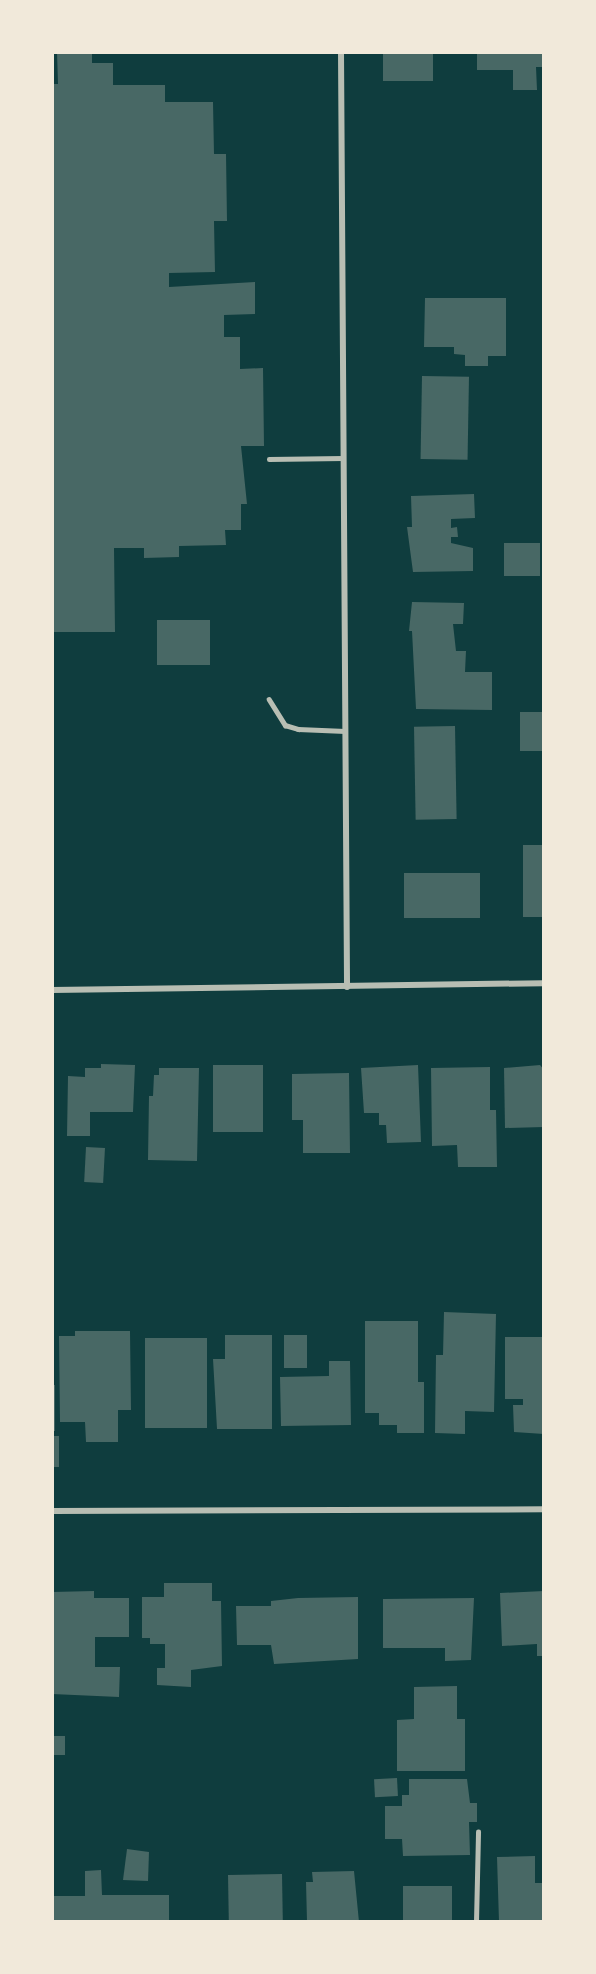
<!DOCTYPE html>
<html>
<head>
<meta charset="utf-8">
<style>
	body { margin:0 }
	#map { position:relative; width:596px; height:1974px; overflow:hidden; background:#0f3d3e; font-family:"Sofia Sans Condensed",sans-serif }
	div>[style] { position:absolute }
	.building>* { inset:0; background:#486865; transform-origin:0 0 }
	.service>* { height:4.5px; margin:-2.25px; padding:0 2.25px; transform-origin:2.25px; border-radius:2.25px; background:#b8beb3 }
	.minor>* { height:6px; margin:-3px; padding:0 3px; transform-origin:3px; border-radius:3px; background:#b8beb3 }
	span { translate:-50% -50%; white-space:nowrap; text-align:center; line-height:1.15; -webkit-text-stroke:6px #f1e9da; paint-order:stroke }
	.frame { position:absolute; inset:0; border:54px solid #f1e9da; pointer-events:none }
</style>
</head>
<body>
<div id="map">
	<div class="building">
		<div style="clip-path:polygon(57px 52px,92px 52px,92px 63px,113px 63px,113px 85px,165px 85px,165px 102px,213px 102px,214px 154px,226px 154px,227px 221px,214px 221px,215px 272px,169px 273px,169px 287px,255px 282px,255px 314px,224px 315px,224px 337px,240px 337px,240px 369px,263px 368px,264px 446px,241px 446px,247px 504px,241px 504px,241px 530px,225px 530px,226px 545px,179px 546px,179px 557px,144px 558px,144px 548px,114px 548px,115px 632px,52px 632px,52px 84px,58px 84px)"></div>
		<div style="left:383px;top:52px;width:50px;height:29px"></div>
		<div style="clip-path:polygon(477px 52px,542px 53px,542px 67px,536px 67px,537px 90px,513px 90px,513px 70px,477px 70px)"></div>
		<div style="clip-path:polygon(425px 298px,506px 298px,506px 356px,488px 356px,488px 366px,465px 366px,465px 355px,454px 354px,454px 347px,424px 347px)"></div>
		<div style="left:422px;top:376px;width:47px;height:83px;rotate:1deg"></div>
		<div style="clip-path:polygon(474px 494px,475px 518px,451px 519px,451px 528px,457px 527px,458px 537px,451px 537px,451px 543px,473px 548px,473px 571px,413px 572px,407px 527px,412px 527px,411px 496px)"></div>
		<div style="left:540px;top:543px;width:33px;height:36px;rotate:90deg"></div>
		<div style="clip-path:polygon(412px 602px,464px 603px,463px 624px,453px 624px,456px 651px,466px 651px,465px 672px,492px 672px,492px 710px,416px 709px,412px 631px,409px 631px)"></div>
		<div style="left:210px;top:620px;width:45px;height:53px;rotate:90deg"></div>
		<div style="left:520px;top:712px;width:24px;height:39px"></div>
		<div style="left:455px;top:726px;width:93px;height:41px;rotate:89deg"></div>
		<div style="left:523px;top:845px;width:21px;height:72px"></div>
		<div style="left:404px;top:873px;width:76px;height:45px"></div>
		<div style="clip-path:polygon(101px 1064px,135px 1065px,133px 1112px,90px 1112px,90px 1136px,67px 1136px,68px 1076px,85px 1077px,85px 1068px,101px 1068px)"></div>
		<div style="left:213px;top:1065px;width:50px;height:67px"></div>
		<div style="clip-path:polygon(418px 1065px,421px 1142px,387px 1143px,386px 1125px,379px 1125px,379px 1113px,364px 1113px,361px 1068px)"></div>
		<div style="clip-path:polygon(540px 1065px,544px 1070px,544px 1127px,505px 1128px,504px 1068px)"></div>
		<div style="clip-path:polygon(490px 1067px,490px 1110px,496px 1110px,497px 1167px,458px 1167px,457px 1145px,432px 1146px,431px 1068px)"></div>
		<div style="clip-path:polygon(159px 1068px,199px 1068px,197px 1161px,148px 1160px,149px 1096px,153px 1096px,154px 1075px,159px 1075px)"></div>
		<div style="clip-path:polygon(349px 1073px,350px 1153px,303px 1153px,303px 1120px,292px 1120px,292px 1074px)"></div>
		<div style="left:86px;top:1147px;width:19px;height:35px;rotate:3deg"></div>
		<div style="clip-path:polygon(444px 1312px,496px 1314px,494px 1412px,465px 1411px,465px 1434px,435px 1433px,436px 1355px,443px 1355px)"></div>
		<div style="clip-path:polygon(365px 1321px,418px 1321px,418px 1382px,424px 1382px,424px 1433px,397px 1433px,397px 1425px,379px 1425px,379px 1413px,365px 1413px)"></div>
		<div style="clip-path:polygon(75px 1331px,130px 1331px,131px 1410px,118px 1410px,118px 1442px,86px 1442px,85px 1422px,60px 1422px,59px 1336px,75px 1336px)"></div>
		<div style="clip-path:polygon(225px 1335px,272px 1335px,272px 1429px,217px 1429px,213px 1359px,225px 1359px)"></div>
		<div style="left:284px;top:1335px;width:23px;height:33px"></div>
		<div style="clip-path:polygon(505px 1337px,544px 1337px,544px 1434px,514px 1432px,513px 1405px,523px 1405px,523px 1399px,505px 1399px)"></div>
		<div style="left:145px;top:1338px;width:62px;height:90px"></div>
		<div style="clip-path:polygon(329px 1361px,350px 1361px,351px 1425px,281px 1426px,280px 1377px,329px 1376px)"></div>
		<div style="left:52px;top:1385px;width:3px;height:46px"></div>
		<div style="left:52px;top:1436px;width:7px;height:31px"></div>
		<div style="clip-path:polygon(164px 1583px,212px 1583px,212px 1601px,221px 1601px,222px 1666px,191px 1670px,191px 1687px,157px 1685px,157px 1668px,165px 1668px,165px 1644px,150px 1644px,150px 1638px,142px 1638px,142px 1597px,164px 1597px)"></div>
		<div style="clip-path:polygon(94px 1591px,94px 1598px,129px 1598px,129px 1637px,95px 1637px,95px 1667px,120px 1667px,119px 1697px,52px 1694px,52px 1592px)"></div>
		<div style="clip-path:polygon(544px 1591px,544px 1656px,537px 1656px,537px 1644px,502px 1646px,500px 1593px)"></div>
		<div style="clip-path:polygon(358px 1597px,358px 1659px,274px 1664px,271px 1645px,237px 1645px,236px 1606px,271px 1606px,271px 1601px,298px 1598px)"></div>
		<div style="clip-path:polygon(474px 1598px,471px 1660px,445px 1661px,445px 1648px,383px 1648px,383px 1599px)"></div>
		<div style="clip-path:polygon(457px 1686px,457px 1719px,465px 1719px,465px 1771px,397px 1771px,397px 1720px,414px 1719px,414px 1687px)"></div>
		<div style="left:52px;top:1736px;width:13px;height:19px"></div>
		<div style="left:397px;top:1778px;width:18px;height:23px;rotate:87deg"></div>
		<div style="clip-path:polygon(409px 1779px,467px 1779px,470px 1803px,477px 1803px,477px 1822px,469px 1822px,470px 1855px,403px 1856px,402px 1839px,385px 1839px,385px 1806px,402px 1806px,402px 1795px,409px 1795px)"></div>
		<div style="clip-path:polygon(127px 1849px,149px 1852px,148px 1881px,123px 1880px)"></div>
		<div style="clip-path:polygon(535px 1856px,535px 1883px,544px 1883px,544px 1922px,499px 1922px,497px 1857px)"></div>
		<div style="clip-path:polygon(101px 1870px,102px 1895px,169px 1895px,169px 1922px,52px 1922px,52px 1896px,85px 1896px,85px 1871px)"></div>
		<div style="clip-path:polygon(354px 1871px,359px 1922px,307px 1922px,306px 1882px,313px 1882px,312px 1872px)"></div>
		<div style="left:282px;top:1874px;width:48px;height:54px;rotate:89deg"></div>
		<div style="left:403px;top:1886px;width:49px;height:36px"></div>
	</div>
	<div class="service">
		<div style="left:269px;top:459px;width:74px;rotate:-0.8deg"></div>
		<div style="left:269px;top:699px;width:31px;rotate:58deg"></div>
		<div style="left:285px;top:725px;width:14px;rotate:17deg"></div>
		<div style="left:298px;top:729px;width:47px;rotate:2.4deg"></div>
		<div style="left:476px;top:1922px;width:90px;rotate:-88.7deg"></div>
	</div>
	<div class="minor">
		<div style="left:341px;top:52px;width:935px;rotate:89.63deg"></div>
		<div style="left:52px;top:990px;width:492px;rotate:-0.8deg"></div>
		<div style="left:52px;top:1511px;width:492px;rotate:-0.2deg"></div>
	</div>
	<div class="frame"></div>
</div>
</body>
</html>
